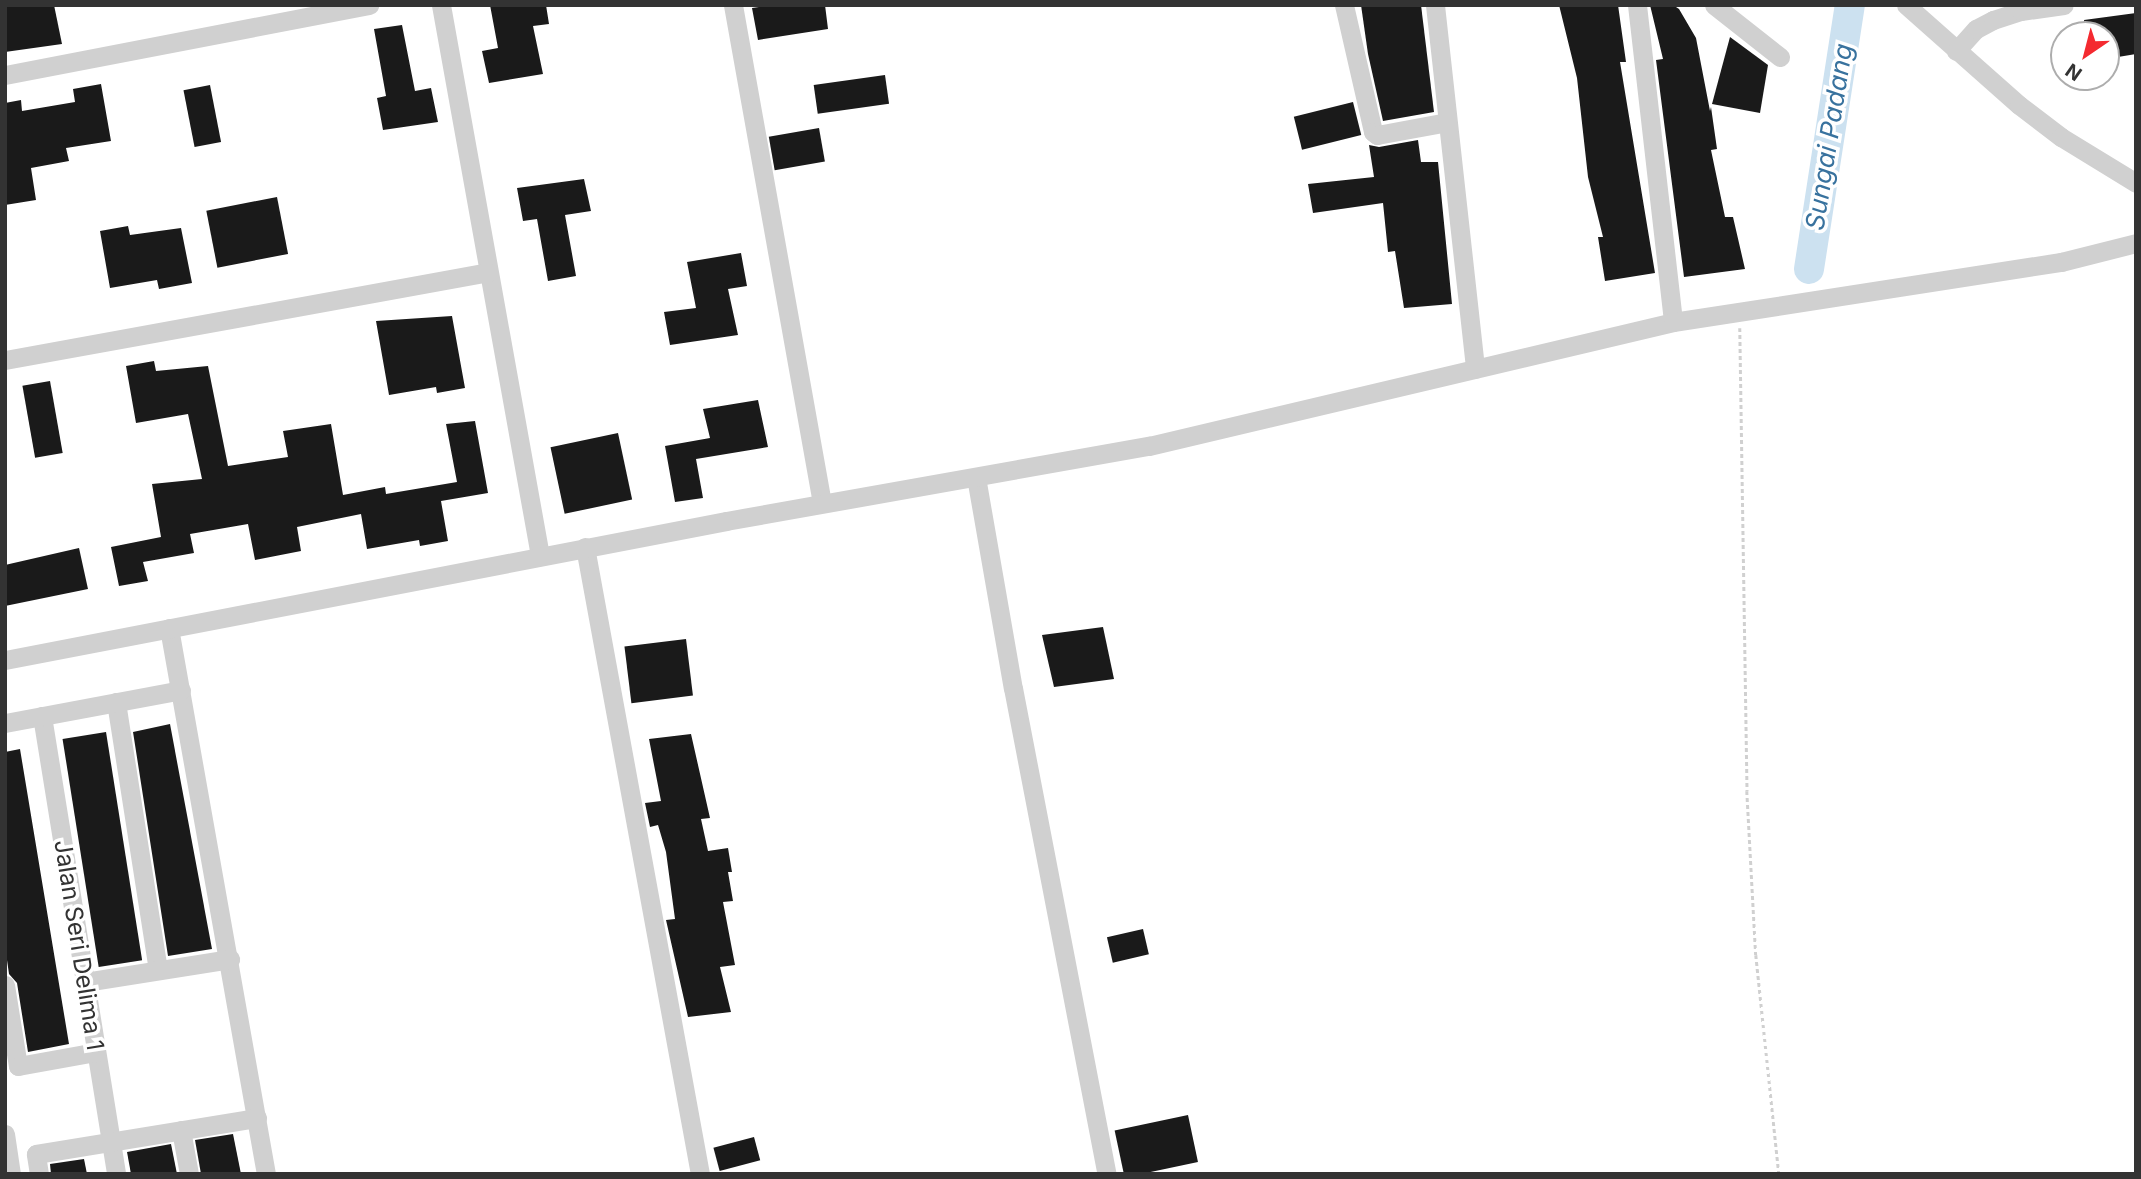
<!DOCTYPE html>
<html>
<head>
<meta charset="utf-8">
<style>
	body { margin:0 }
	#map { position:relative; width:2141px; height:1179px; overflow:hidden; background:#fff; font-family:Inter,sans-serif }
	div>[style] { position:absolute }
	.river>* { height:30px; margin:-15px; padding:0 15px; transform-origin:15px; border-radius:15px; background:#cce1f0 }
	.building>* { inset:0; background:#1a1a1a; transform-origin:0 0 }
	.path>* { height:2.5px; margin-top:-1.25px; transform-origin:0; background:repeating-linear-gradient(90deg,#d0d0d0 0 3.5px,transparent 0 7px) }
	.minor>* { height:19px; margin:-9.5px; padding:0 9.5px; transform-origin:9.5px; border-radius:9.5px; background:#d0d0d0 }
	span { translate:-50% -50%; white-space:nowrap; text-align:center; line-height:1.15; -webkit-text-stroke:7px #fff; paint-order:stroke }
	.street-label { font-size:24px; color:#333 }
	.water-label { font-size:26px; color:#38729e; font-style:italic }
	.frame { position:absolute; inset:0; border:7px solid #333; pointer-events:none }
	.north { position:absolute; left:2050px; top:21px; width:70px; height:70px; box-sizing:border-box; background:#fff; border:2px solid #adadad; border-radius:50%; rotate:215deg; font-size:19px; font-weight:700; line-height:28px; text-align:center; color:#333 }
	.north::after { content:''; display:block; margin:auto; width:24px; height:32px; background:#f42a30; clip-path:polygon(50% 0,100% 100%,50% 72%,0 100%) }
</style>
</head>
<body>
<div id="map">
	<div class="river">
		<div style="left:1809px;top:269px;width:267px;rotate:-81.2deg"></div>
	</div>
	<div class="building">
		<div style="clip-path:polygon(5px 5px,54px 5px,62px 44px,5px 52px)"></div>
		<div style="clip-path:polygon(490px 5px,546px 5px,549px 24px,533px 26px,543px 74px,489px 83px,482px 51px,498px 48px)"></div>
		<div style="clip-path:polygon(774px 5px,825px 5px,828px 29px,758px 40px,752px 8px)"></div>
		<div style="clip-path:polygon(1361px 5px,1421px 5px,1434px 112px,1383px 121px,1368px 54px)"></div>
		<div style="clip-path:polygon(1559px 5px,1618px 5px,1626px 62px,1620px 62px,1655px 273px,1605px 281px,1598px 237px,1603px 237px,1588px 177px,1577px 78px)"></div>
		<div style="clip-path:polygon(1650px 5px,1673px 5px,1679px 9px,1696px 38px,1710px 111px,1711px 107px,1717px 149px,1711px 150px,1725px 217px,1733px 217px,1745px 269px,1684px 277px,1656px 60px,1663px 59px)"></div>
		<div style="clip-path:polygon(2136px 13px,2136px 54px,2106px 59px,2106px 35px,2086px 35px,2084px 20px)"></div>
		<div style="clip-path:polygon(402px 25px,415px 91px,431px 88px,438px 122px,383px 130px,377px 98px,386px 96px,374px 29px)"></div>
		<div style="clip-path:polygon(1730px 37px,1768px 65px,1760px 113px,1712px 104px)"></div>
		<div style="left:885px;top:75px;width:29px;height:72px;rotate:82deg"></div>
		<div style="clip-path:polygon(101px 84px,111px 141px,66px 148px,69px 161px,31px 168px,36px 200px,5px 205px,5px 103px,21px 100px,22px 111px,75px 102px,73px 89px)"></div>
		<div style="left:210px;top:85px;width:58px;height:27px;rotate:79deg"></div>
		<div style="left:1353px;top:102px;width:34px;height:61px;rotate:76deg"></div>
		<div style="left:819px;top:128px;width:34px;height:51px;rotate:80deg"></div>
		<div style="clip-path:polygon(1418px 140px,1421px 162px,1438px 162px,1452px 304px,1404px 308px,1395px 251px,1388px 252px,1383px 203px,1313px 213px,1308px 184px,1374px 177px,1369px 145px,1379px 147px)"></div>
		<div style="clip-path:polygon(584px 179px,591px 211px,565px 215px,576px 276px,548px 281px,537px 219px,523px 221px,517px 188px)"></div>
		<div style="left:277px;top:197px;width:58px;height:72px;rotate:79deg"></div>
		<div style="clip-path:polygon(128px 226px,130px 235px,181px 228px,192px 283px,159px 289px,157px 280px,110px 288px,100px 231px)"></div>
		<div style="clip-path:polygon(741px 253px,747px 286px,728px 289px,738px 335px,670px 345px,664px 312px,696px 308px,687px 262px)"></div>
		<div style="clip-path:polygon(452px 316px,465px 388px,437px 393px,436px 387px,389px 395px,376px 321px)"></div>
		<div style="clip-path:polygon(154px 361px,156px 371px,208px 366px,228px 466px,288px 457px,283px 431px,331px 424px,343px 495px,385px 487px,386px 494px,457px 482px,446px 424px,475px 421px,488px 493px,441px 501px,448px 541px,420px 546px,419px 540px,367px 549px,361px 514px,297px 527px,301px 551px,255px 560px,248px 524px,190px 534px,194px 553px,143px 562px,148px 581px,119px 586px,111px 547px,161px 537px,152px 484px,202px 479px,188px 414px,136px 423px,126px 366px)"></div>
		<div style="left:50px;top:381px;width:73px;height:28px;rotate:80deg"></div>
		<div style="clip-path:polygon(758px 400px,768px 447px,696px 459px,703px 498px,675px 502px,665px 446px,710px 438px,703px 409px)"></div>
		<div style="left:618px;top:433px;width:68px;height:69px;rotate:78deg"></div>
		<div style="clip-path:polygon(79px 548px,88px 589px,5px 606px,5px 565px)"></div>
		<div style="clip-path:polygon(1103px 627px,1114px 679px,1054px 687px,1042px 635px)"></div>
		<div style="left:686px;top:639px;width:57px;height:62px;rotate:83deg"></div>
		<div style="clip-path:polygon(170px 724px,212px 949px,168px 956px,133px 732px)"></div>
		<div style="left:106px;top:732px;width:231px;height:44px;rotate:81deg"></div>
		<div style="clip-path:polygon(691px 734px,710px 818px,701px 819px,708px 851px,728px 848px,732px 872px,728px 872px,733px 901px,723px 902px,735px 965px,720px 967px,731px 1012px,688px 1017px,666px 920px,675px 919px,666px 852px,658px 825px,650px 827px,645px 803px,661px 801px,649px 739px)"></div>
		<div style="clip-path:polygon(20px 749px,69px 1044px,28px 1052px,17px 983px,9px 974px,5px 946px,5px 752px)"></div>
		<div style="left:1143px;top:929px;width:26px;height:37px;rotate:77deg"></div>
		<div style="left:1188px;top:1115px;width:48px;height:75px;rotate:78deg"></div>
		<div style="clip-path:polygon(233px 1134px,241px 1174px,201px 1174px,195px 1140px)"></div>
		<div style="left:754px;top:1137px;width:24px;height:42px;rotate:75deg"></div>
		<div style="clip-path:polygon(171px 1144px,177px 1174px,131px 1174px,127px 1152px)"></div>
		<div style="clip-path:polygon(84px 1159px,87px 1174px,51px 1174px,50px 1164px)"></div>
	</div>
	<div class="path">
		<div style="left:1740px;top:328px;width:463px;rotate:89.1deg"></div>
		<div style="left:1747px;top:791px;width:164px;rotate:86.9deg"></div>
		<div style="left:1756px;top:955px;width:220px;rotate:84deg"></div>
	</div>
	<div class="minor">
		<div style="left:441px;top:5px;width:560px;rotate:79.81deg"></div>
		<div style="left:733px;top:5px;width:506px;rotate:79.87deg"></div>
		<div style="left:1344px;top:5px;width:130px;rotate:77.1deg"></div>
		<div style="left:1373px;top:132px;width:5px;rotate:37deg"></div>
		<div style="left:1377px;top:135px;width:71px;rotate:-10.5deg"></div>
		<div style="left:1435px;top:5px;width:366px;rotate:83.7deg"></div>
		<div style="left:1637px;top:5px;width:319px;rotate:83.5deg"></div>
		<div style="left:1714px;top:5px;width:84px;rotate:38.2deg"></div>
		<div style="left:1906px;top:5px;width:151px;rotate:41.5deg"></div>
		<div style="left:2019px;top:105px;width:53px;rotate:37.3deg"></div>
		<div style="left:2061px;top:137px;width:88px;rotate:31.5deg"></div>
		<div style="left:1956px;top:51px;width:30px;rotate:-48deg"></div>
		<div style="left:1976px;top:29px;width:19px;rotate:-28deg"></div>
		<div style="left:1993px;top:20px;width:29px;rotate:-18deg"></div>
		<div style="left:2021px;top:11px;width:43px;rotate:-7.9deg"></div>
		<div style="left:5px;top:75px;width:371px;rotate:-10.9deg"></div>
		<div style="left:5px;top:360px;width:491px;rotate:-10.3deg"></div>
		<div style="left:976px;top:477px;width:214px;rotate:80.1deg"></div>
		<div style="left:1013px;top:688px;width:495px;rotate:79.1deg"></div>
		<div style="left:585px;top:547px;width:637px;rotate:79.61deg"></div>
		<div style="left:169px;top:628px;width:555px;rotate:79.93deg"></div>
		<div style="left:5px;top:660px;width:734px;rotate:-10.91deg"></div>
		<div style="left:726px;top:521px;width:430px;rotate:-10.1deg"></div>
		<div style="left:1149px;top:446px;width:538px;rotate:-13.31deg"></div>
		<div style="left:1673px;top:322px;width:393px;rotate:-8.8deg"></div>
		<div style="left:2061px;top:262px;width:77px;rotate:-14.2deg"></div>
		<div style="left:116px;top:702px;width:271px;rotate:81.1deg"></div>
		<div style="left:42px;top:716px;width:464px;rotate:80.8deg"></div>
		<div style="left:5px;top:723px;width:179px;rotate:-10.6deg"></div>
		<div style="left:85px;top:982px;width:147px;rotate:-9deg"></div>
		<div style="left:5px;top:985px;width:82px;rotate:80.9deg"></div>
		<div style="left:18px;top:1066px;width:79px;rotate:-10.2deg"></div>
		<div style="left:181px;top:1130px;width:45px;rotate:79.7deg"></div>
		<div style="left:5px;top:1134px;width:40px;rotate:81.5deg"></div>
		<div style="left:39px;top:1174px;width:20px;rotate:-99deg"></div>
		<div style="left:36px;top:1154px;width:224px;rotate:-9.3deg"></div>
	</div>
	<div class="street-label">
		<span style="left:79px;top:945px;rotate:81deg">Jalan Seri Delima 1</span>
	</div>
	<div class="water-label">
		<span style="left:1829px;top:137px;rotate:-81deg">Sungai Padang</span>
	</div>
	<div class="frame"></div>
	<div class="north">N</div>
</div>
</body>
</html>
